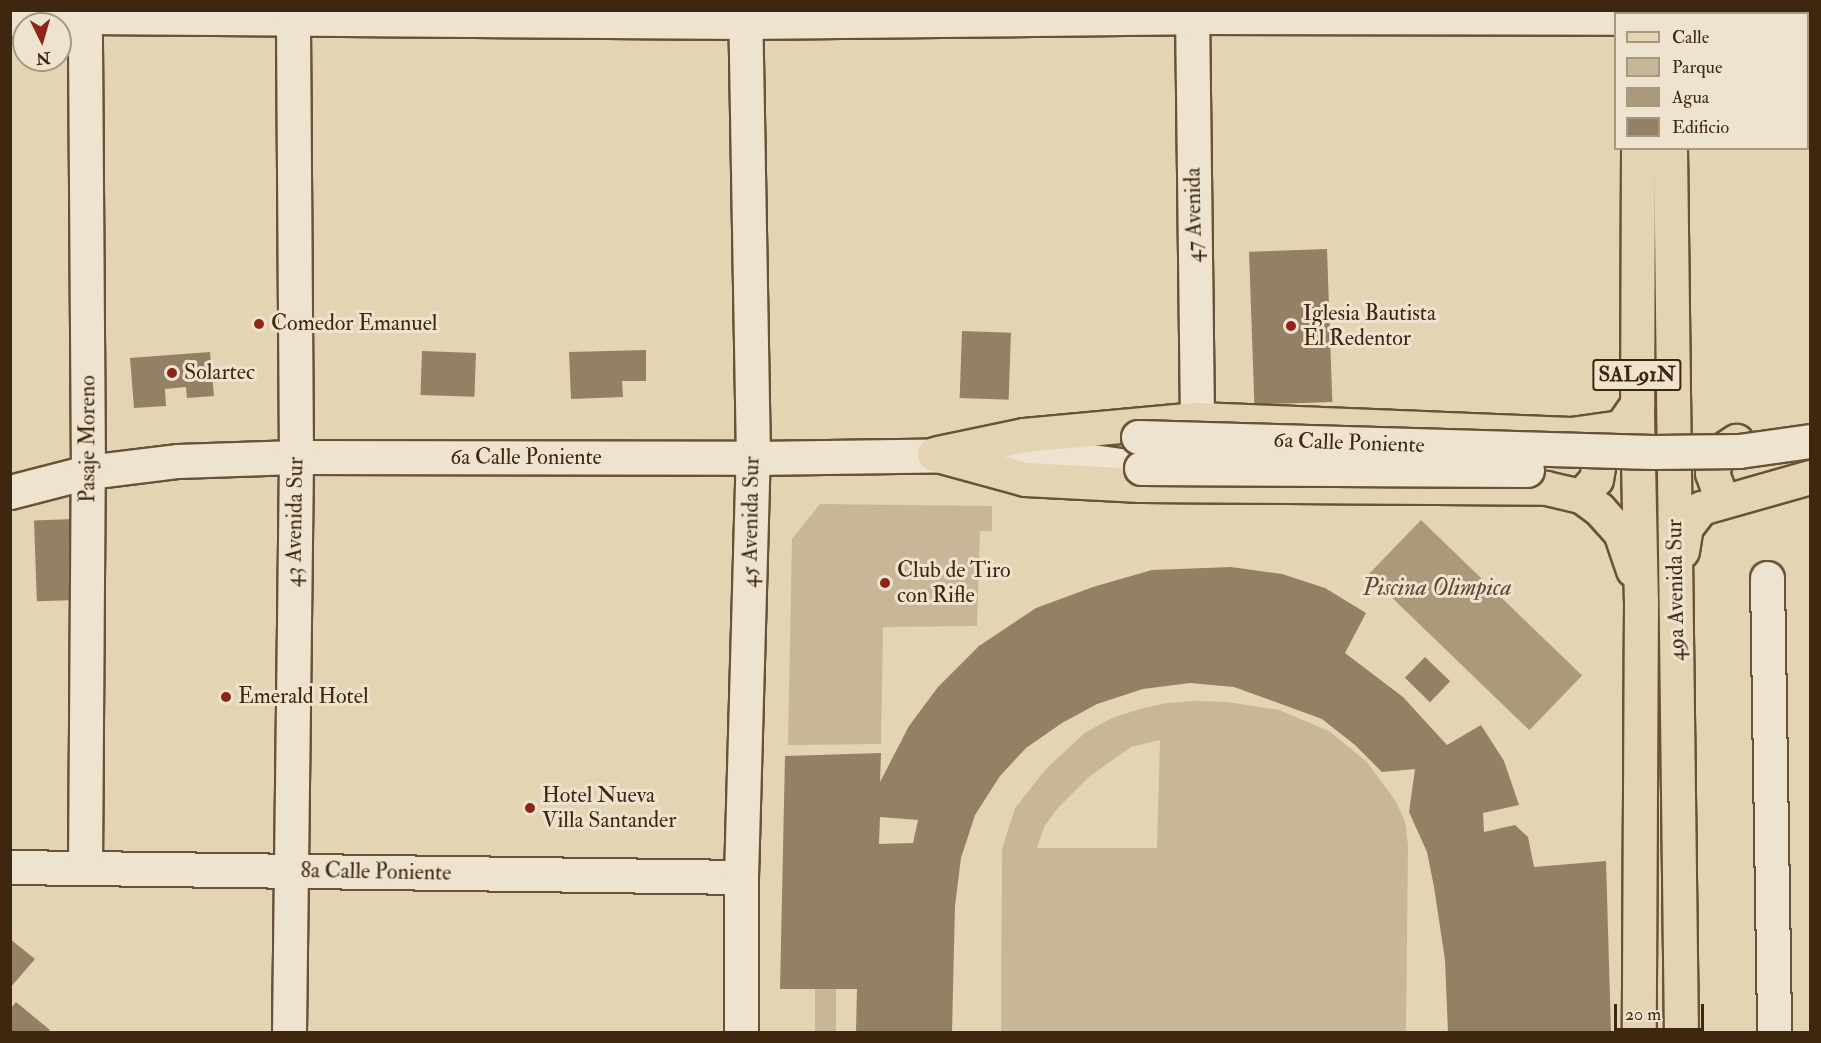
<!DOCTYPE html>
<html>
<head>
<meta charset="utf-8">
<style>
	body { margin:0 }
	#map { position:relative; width:1821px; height:1043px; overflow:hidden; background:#e3d4b4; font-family:"IM FELL Double Pica",serif }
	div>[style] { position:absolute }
	.green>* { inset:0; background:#c7b798; transform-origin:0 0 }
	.water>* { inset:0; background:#ab997c; transform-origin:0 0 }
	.building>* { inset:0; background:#948165; transform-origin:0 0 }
	.roads { filter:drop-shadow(2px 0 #685238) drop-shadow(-2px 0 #685238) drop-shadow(0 2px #685238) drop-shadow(0 -2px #685238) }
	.minor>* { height:33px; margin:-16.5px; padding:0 16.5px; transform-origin:16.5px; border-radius:16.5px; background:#ede3ce }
	.major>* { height:33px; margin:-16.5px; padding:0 16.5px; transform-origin:16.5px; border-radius:16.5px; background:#e3d4b4 }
	.bridges { filter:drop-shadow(2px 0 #685238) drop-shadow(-2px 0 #685238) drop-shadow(0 2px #685238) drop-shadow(0 -2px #685238) }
	.minor-bridge>* { height:33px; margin:-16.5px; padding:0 16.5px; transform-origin:16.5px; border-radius:16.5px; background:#ede3ce }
	.dots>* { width:16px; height:16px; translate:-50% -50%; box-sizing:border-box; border:3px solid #ede3ce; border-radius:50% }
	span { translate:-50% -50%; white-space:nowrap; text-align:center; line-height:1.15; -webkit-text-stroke:6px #ede3ce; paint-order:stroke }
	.shield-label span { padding:2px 4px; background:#ede3ce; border:2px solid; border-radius:4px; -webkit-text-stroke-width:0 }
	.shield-label { font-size:21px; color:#3f270f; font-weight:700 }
	.street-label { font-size:22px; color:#3f270f }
	.poi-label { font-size:22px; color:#3f270f }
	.left { translate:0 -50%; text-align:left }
	.water-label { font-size:24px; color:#5f4930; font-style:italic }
	.frame { position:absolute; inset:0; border:12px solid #3f270f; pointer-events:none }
	.legend { position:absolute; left:1614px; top:12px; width:195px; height:138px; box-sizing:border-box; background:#ede3ce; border:2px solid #a79882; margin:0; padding:8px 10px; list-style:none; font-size:18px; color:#3f270f }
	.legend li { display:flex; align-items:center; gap:12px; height:30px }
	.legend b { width:30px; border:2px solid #a79882 }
	.north { position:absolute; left:12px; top:12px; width:60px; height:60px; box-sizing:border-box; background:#ede3ce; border:2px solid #a79882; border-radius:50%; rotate:175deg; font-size:16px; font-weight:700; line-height:24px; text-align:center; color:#3f270f }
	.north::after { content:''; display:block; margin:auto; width:21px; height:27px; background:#8f2418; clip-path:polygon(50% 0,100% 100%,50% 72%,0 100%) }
	.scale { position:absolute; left:1614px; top:1004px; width:90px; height:27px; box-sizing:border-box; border:3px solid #3f270f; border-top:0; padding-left:8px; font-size:18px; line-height:21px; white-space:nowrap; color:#3f270f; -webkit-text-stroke:4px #ede3ce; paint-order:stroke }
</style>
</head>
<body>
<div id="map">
	<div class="green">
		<div style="clip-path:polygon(820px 504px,992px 506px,992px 531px,980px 531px,977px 626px,883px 627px,881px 744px,788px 745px,792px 539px)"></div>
		<div style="clip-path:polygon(evenodd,1196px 701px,1228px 702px,1279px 710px,1329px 731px,1367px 762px,1395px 800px,1405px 821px,1408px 845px,1406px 1032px,1001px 1032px,1002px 849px,1015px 808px,1046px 769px,1086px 732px,1112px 718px,1140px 709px,1167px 703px,1196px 701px,1160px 740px,1157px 848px,1037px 848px,1044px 827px,1057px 809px,1090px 776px,1131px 747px,1160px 740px)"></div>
		<div style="left:815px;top:989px;width:21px;height:43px"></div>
	</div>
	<div class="water">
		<div style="left:1421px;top:520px;width:224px;height:76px;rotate:44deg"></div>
	</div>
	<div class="building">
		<div style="left:1327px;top:249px;width:153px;height:78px;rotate:88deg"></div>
		<div style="left:962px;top:331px;width:49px;height:67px;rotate:2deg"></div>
		<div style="clip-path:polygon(646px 350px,646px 381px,622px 381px,623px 397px,571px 399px,569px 352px)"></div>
		<div style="left:422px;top:351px;width:54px;height:44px;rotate:2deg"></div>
		<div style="clip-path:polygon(210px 352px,214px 396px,187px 398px,186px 387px,165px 389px,166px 406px,134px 408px,130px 358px)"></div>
		<div style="left:74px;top:519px;width:81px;height:40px;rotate:88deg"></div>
		<div style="clip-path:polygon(evenodd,1231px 567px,1282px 574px,1325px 588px,1366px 613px,1345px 653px,1403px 697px,1447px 745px,1481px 725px,1504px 761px,1519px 805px,1483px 813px,1484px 832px,1515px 825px,1528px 837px,1534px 867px,1606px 861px,1611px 1032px,1448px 1032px,1445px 960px,1434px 887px,1427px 852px,1409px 812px,1415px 769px,1382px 772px,1355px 745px,1322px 719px,1234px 687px,1190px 683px,1143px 689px,1097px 704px,1062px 723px,1026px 748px,1000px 776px,975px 815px,961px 858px,955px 906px,952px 1032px,856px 1032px,857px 989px,780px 989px,785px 756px,881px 753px,880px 782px,909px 726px,938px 687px,979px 646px,1036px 608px,1093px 587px,1152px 570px,1231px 567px,880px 817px,918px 820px,913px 843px,879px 844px,880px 817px)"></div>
		<div style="left:1425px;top:657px;width:35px;height:29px;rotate:44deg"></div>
		<div style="clip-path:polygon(10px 939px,35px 959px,10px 988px)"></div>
		<div style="clip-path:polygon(16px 1002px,50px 1030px,48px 1032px,10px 1032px,10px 1009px)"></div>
	</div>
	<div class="roads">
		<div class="minor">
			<div style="left:1192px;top:10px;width:409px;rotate:89.3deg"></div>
			<div style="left:10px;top:20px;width:75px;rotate:-2.3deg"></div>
			<div style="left:85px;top:17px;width:659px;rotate:0.43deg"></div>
			<div style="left:744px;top:22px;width:448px;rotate:-0.6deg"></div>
			<div style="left:1192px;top:17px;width:424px;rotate:0.1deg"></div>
			<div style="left:10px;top:492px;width:81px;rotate:-14.4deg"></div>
			<div style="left:88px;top:472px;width:91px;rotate:-7deg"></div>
			<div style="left:178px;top:461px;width:118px;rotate:-1.9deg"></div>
			<div style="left:296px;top:457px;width:457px;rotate:0.1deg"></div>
			<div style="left:753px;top:458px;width:292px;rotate:-0.8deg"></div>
			<div style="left:1045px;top:454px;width:97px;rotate:8.3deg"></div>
			<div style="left:1767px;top:578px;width:454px;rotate:89.1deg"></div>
			<div style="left:10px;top:867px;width:731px;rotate:0.78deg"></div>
			<div style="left:85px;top:868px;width:396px;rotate:-89.6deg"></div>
			<div style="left:88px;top:472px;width:462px;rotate:-90.4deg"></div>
			<div style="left:289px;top:1032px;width:575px;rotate:-89.3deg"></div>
			<div style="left:296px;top:457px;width:447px;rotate:-90.4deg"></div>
			<div style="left:741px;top:1032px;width:155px;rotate:-90deg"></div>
			<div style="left:741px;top:877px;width:419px;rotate:-88.4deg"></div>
			<div style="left:753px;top:458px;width:448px;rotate:-91deg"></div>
		</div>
		<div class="major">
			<div style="left:1667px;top:10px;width:4px;rotate:76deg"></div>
			<div style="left:1639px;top:14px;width:4px;rotate:-90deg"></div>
			<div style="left:1638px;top:148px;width:266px;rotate:90.2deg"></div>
			<div style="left:1637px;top:414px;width:187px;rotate:88.8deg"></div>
			<div style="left:1641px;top:601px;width:431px;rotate:90.3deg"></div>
			<div style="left:1670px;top:148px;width:884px;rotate:89.29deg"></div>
			<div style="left:1573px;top:435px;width:21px;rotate:31deg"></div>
			<div style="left:1591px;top:446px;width:12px;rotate:59deg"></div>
			<div style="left:1597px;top:456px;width:11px;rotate:85deg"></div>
			<div style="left:1598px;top:467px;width:12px;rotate:99deg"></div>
			<div style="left:1596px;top:479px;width:23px;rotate:131deg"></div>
			<div style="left:938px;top:453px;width:88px;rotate:-11.8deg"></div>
			<div style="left:1024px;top:435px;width:174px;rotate:-5.3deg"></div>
			<div style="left:1197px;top:419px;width:374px;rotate:2.3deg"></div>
			<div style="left:1571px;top:434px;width:50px;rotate:-8deg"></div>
			<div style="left:1621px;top:427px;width:28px;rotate:-55deg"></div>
			<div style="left:934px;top:454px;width:94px;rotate:15.4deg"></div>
			<div style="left:1025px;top:479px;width:115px;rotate:3deg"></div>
			<div style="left:1140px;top:485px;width:406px;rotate:0.4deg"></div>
			<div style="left:1546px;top:488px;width:36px;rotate:13deg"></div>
			<div style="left:1581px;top:496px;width:22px;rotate:36deg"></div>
			<div style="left:1599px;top:509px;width:31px;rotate:48deg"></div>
			<div style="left:1620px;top:532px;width:40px;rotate:71.1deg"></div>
			<div style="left:1727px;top:499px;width:11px;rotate:-139deg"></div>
			<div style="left:1719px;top:492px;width:20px;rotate:-110deg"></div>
			<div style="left:1712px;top:473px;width:21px;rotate:-73deg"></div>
			<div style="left:1718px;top:453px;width:22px;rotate:-34deg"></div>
			<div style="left:1682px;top:551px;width:24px;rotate:-81deg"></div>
			<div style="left:1686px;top:527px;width:24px;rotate:-52deg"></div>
			<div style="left:1701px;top:508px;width:113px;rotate:-15.9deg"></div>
		</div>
	</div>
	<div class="bridges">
		<div class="minor-bridge">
			<div style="left:1138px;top:437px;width:516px;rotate:1.67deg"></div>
			<div style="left:1654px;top:452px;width:85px;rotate:-0.7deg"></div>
			<div style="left:1739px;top:451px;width:72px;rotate:-8deg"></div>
			<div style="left:1141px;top:468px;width:386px;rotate:0.3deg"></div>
		</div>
	</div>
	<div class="dots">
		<div style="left:259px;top:324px;background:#8f2418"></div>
		<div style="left:1291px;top:326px;background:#8f2418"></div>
		<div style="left:172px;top:373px;background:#8f2418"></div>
		<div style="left:885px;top:583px;background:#8f2418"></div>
		<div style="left:226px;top:697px;background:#8f2418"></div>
		<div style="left:530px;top:808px;background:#8f2418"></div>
	</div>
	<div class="shield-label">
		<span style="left:1637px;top:375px">SAL91N</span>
	</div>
	<div class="street-label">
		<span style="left:1194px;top:215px;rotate:-91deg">47 Avenida</span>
		<span style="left:88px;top:439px;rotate:-90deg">Pasaje Moreno</span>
		<span style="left:1349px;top:443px;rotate:2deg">6a Calle Poniente</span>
		<span style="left:526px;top:458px">6a Calle Poniente</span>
		<span style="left:295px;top:522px;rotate:-89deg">43 Avenida Sur</span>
		<span style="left:751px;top:522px;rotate:-89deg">45 Avenida Sur</span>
		<span style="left:1676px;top:590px;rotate:-91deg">49a Avenida Sur</span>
		<span style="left:376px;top:872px;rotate:1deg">8a Calle Poniente</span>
	</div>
	<div class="poi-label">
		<span class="left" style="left:1303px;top:326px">Iglesia Bautista<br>El Redentor</span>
		<span class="left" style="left:271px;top:324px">Comedor Emanuel</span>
		<span class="left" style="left:184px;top:373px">Solartec</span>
		<span class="left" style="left:897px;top:583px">Club de Tiro<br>con Rifle</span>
		<span class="left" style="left:238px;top:697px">Emerald Hotel</span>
		<span class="left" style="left:542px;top:808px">Hotel Nueva<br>Villa Santander</span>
	</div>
	<div class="water-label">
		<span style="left:1437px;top:588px">Piscina Olimpica</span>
	</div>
	<div class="frame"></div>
	<ul class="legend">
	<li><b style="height:8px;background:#e3d4b4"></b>Calle</li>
	<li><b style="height:16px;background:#c7b798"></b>Parque</li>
	<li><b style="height:16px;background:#ab997c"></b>Agua</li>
	<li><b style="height:16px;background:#948165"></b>Edificio</li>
	</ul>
	<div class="north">N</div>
	<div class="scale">20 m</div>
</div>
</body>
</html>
